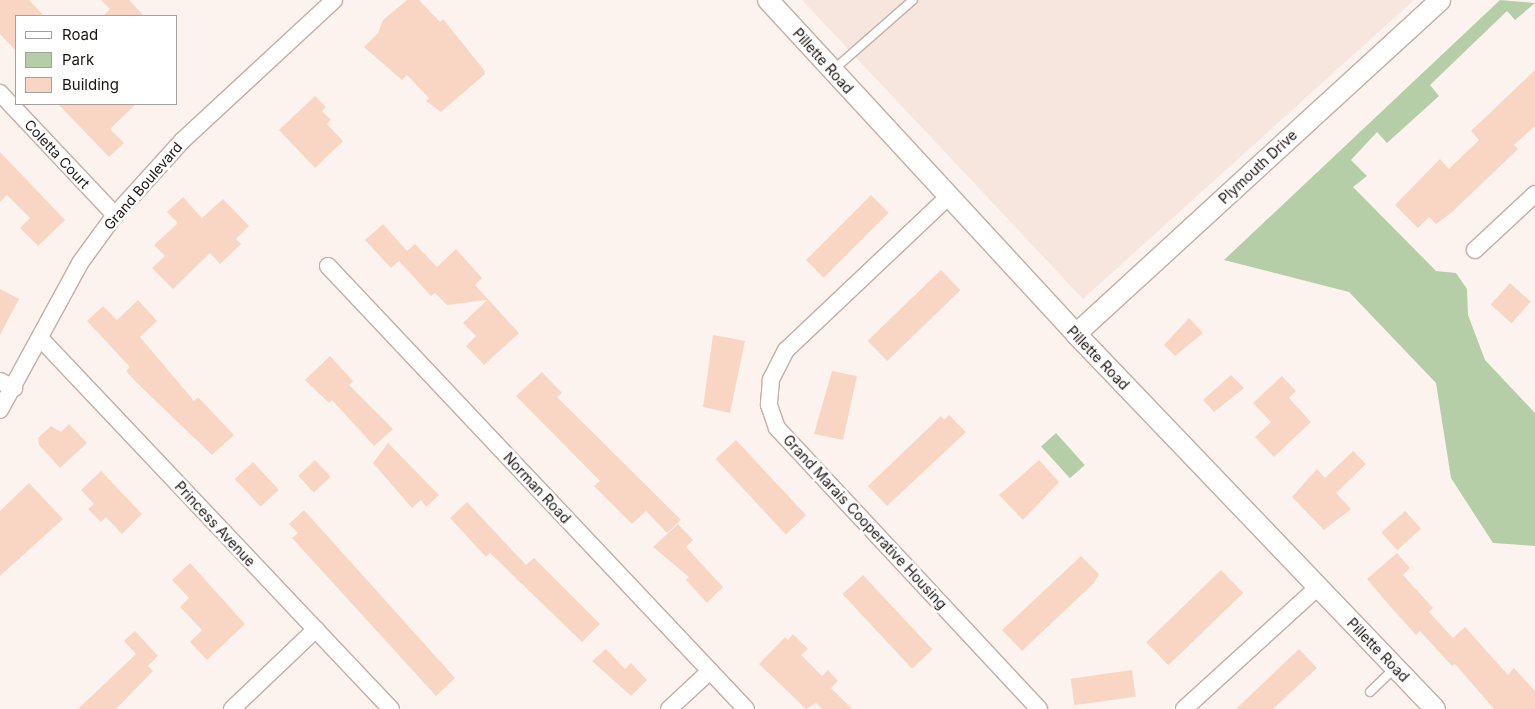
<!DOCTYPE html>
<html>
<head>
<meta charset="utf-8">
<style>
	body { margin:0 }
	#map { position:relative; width:1535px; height:709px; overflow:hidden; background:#fcf3ef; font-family:Inter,sans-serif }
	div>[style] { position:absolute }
	.built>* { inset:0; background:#f6e6dd }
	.green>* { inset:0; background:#b5cea8; transform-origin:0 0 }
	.building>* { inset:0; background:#f9d6c3; transform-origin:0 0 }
	.roads { filter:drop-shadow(1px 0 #c3afa4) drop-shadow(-1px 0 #c3afa4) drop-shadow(0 1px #c3afa4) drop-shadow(0 -1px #c3afa4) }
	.service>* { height:8px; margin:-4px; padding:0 4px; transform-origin:4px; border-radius:4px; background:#fff }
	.minor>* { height:16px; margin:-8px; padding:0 8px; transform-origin:8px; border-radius:8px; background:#fff }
	.tertiary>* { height:20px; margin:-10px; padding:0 10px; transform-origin:10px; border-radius:10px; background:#fff }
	span { translate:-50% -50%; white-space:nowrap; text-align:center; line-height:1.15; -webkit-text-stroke:5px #fff; paint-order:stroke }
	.street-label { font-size:14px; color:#1a1310 }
	.legend { position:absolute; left:15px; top:15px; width:162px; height:90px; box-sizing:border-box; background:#fff; border:1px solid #a3a19f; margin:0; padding:6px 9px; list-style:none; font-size:15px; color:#1a1310 }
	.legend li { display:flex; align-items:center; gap:10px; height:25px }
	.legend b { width:25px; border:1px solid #a3a19f }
</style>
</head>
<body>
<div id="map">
	<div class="built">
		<div style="clip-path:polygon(802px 0,1414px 0,1083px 299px)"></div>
	</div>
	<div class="green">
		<div style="clip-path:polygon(1500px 0,1535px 3px,1515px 20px,1507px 11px,1430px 85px,1439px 96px,1387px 143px,1377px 132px,1351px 160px,1367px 176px,1353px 187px,1436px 271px,1456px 273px,1467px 289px,1468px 315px,1485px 360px,1535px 413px,1535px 546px,1493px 543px,1451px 478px,1436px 383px,1349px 292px,1224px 260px)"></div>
		<div style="left:1056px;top:433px;width:43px;height:20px;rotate:48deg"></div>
	</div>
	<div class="building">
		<div style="clip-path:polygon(0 0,29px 0,44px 16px,16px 16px,16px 51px,0 34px)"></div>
		<div style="clip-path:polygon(101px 0,129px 0,144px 16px,103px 16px,110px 9px)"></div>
		<div style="clip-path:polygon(407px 0,419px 0,440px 22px,443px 19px,484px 70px,485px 74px,441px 112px,426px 101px,429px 98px,407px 75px,402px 80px,364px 47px,378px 33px,383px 20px)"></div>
		<div style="clip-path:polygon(1535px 70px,1535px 126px,1514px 145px,1518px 149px,1451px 213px,1436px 224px,1429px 217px,1418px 228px,1395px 205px,1440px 159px,1449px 169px,1479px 140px,1471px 131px)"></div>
		<div style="clip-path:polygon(315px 96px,326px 107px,322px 111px,331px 120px,327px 124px,343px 141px,315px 168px,279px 130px)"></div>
		<div style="clip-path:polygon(58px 104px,136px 104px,110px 129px,124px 143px,109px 157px)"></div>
		<div style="clip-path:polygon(0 152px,65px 220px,38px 246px,20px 228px,30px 218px,7px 195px,0 202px)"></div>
		<div style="left:871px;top:195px;width:25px;height:92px;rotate:45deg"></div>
		<div style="clip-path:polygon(183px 197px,202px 218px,223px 199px,249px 226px,236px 239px,241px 244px,220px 264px,210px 253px,173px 289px,152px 268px,165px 256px,154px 245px,178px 223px,167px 212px)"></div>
		<div style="clip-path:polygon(383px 224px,407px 251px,415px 244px,437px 267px,456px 249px,482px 278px,475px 285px,519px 333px,484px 365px,466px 346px,476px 336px,463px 323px,487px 300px,447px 305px,435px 293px,431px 296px,399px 261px,391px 268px,365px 240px)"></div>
		<div style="left:941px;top:270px;width:28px;height:102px;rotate:46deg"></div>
		<div style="left:1510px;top:283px;width:28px;height:29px;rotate:42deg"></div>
		<div style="clip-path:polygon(0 289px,19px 299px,0 335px)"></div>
		<div style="clip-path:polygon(138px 300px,157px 321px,140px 337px,194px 401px,198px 397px,234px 435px,212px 455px,137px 383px,126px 371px,130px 367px,87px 321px,103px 306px,117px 320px)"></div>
		<div style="clip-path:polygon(1189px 318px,1203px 333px,1175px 356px,1164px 345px)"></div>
		<div style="clip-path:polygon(713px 335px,745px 341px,730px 413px,703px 407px)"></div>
		<div style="clip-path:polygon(330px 356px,353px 381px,349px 385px,393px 429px,374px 446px,332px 400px,329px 403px,305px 380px)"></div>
		<div style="clip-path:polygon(832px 371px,857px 376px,843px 440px,814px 434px)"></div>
		<div style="clip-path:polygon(542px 372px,562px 393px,557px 397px,681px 520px,667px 533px,646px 511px,632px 524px,594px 486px,600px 481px,516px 396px)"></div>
		<div style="clip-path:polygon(1231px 375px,1244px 388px,1214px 412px,1203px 400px)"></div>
		<div style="clip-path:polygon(1282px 376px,1296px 391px,1289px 398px,1311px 422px,1274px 457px,1255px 437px,1271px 422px,1253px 403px)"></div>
		<div style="clip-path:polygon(949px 415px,966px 432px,887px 506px,868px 486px,941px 416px,944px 420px)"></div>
		<div style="clip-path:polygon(69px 424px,87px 443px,60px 468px,39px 445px,38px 438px,51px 426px,61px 432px)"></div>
		<div style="left:736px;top:440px;width:103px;height:28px;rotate:47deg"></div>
		<div style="clip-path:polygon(388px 443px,439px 495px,426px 507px,421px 500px,412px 508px,373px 463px)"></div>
		<div style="clip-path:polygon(1353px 451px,1366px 464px,1336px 493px,1351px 509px,1324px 530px,1292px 497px,1317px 469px,1325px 478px)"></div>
		<div style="left:315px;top:460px;width:23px;height:23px;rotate:47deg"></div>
		<div style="clip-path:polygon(1039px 460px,1059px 482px,1023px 520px,999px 495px)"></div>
		<div style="left:253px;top:462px;width:38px;height:25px;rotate:47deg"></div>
		<div style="clip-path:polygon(101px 471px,142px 514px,122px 534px,106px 517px,101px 522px,88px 509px,94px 504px,81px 490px)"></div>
		<div style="clip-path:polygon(29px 483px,63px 519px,0 576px,0 511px)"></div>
		<div style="clip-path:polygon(467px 502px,526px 565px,534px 558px,600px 624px,582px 642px,490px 553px,486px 557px,450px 518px)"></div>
		<div style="clip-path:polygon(304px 510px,455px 678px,436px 696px,292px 538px,298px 533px,289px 524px)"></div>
		<div style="left:1405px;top:511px;width:24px;height:32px;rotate:48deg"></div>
		<div style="clip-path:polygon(678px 524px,693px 540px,686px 547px,723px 587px,707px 603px,686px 580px,689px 577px,653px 547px)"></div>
		<div style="clip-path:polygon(1397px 553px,1410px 568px,1403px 575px,1433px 608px,1429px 612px,1453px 638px,1465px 627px,1508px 675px,1514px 668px,1535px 691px,1535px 709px,1494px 709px,1455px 664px,1452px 666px,1420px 631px,1416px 635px,1389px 605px,1367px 579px)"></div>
		<div style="clip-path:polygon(1081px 556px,1099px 574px,1094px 583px,1022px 651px,1002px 630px)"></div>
		<div style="clip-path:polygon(190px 563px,245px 624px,207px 660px,190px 642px,202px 630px,180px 607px,189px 598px,172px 580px)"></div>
		<div style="left:1221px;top:570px;width:32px;height:104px;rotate:46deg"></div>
		<div style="left:863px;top:575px;width:102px;height:28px;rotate:47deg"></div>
		<div style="clip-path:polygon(135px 631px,158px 656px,148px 666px,153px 671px,116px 709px,78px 709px,136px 654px,124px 641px)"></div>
		<div style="clip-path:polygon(793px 634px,808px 649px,801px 655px,822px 676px,828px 670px,838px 681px,831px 688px,852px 709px,822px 709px,816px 703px,806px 709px,759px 664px,785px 637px,788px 640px)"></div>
		<div style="clip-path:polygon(606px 649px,625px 669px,631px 663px,647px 680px,631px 696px,592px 661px)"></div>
		<div style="clip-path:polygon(1299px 649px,1317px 668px,1273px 709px,1236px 709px)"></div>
		<div style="left:1132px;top:670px;width:27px;height:62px;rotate:82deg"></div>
	</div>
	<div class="roads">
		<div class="service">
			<div style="left:833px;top:70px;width:106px;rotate:-41.2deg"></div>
			<div style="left:1370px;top:692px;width:35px;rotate:-44deg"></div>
		</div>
		<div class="minor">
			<div style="left:0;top:93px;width:168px;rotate:46.7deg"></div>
			<div style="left:948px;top:197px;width:223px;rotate:136.6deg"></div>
			<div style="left:786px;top:350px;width:34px;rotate:117deg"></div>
			<div style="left:771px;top:380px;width:25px;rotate:95deg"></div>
			<div style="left:769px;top:405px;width:24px;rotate:71deg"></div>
			<div style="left:777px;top:428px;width:384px;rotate:47deg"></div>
			<div style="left:1475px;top:250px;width:82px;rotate:-43deg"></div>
			<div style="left:328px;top:266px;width:609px;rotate:46.66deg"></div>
			<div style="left:40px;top:338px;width:511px;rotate:46.59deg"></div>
			<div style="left:0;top:381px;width:16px;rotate:27deg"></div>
			<div style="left:0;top:410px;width:167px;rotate:-61.4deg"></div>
			<div style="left:80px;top:263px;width:59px;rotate:-53.9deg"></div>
			<div style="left:115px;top:215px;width:100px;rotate:-47.8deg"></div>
			<div style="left:182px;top:141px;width:207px;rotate:-42.8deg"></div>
			<div style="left:232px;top:709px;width:116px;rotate:-43.6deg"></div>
			<div style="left:669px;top:709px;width:56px;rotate:-42.8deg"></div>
			<div style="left:1184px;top:709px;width:181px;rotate:-42.3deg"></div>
		</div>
		<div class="tertiary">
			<div style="left:768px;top:0;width:454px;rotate:47.3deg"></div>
			<div style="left:1076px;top:334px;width:519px;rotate:46.25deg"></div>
			<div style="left:1076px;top:334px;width:494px;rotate:-42.5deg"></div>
		</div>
	</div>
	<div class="street-label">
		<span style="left:823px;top:61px;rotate:48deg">Pillette Road</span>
		<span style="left:57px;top:154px;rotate:47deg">Coletta Court</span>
		<span style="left:1258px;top:167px;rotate:-43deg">Plymouth Drive</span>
		<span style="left:143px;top:186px;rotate:-49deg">Grand Boulevard</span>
		<span style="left:1098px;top:358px;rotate:46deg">Pillette Road</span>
		<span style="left:537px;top:488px;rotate:47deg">Norman Road</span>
		<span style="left:865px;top:522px;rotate:47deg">Grand Marais Cooperative Housing</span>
		<span style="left:215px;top:524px;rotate:47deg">Princess Avenue</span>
		<span style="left:1378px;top:650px;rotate:46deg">Pillette Road</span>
	</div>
	<ul class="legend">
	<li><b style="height:6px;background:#fff"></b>Road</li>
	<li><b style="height:14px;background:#b5cea8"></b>Park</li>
	<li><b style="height:14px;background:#f9d6c3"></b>Building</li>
	</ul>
</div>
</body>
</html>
